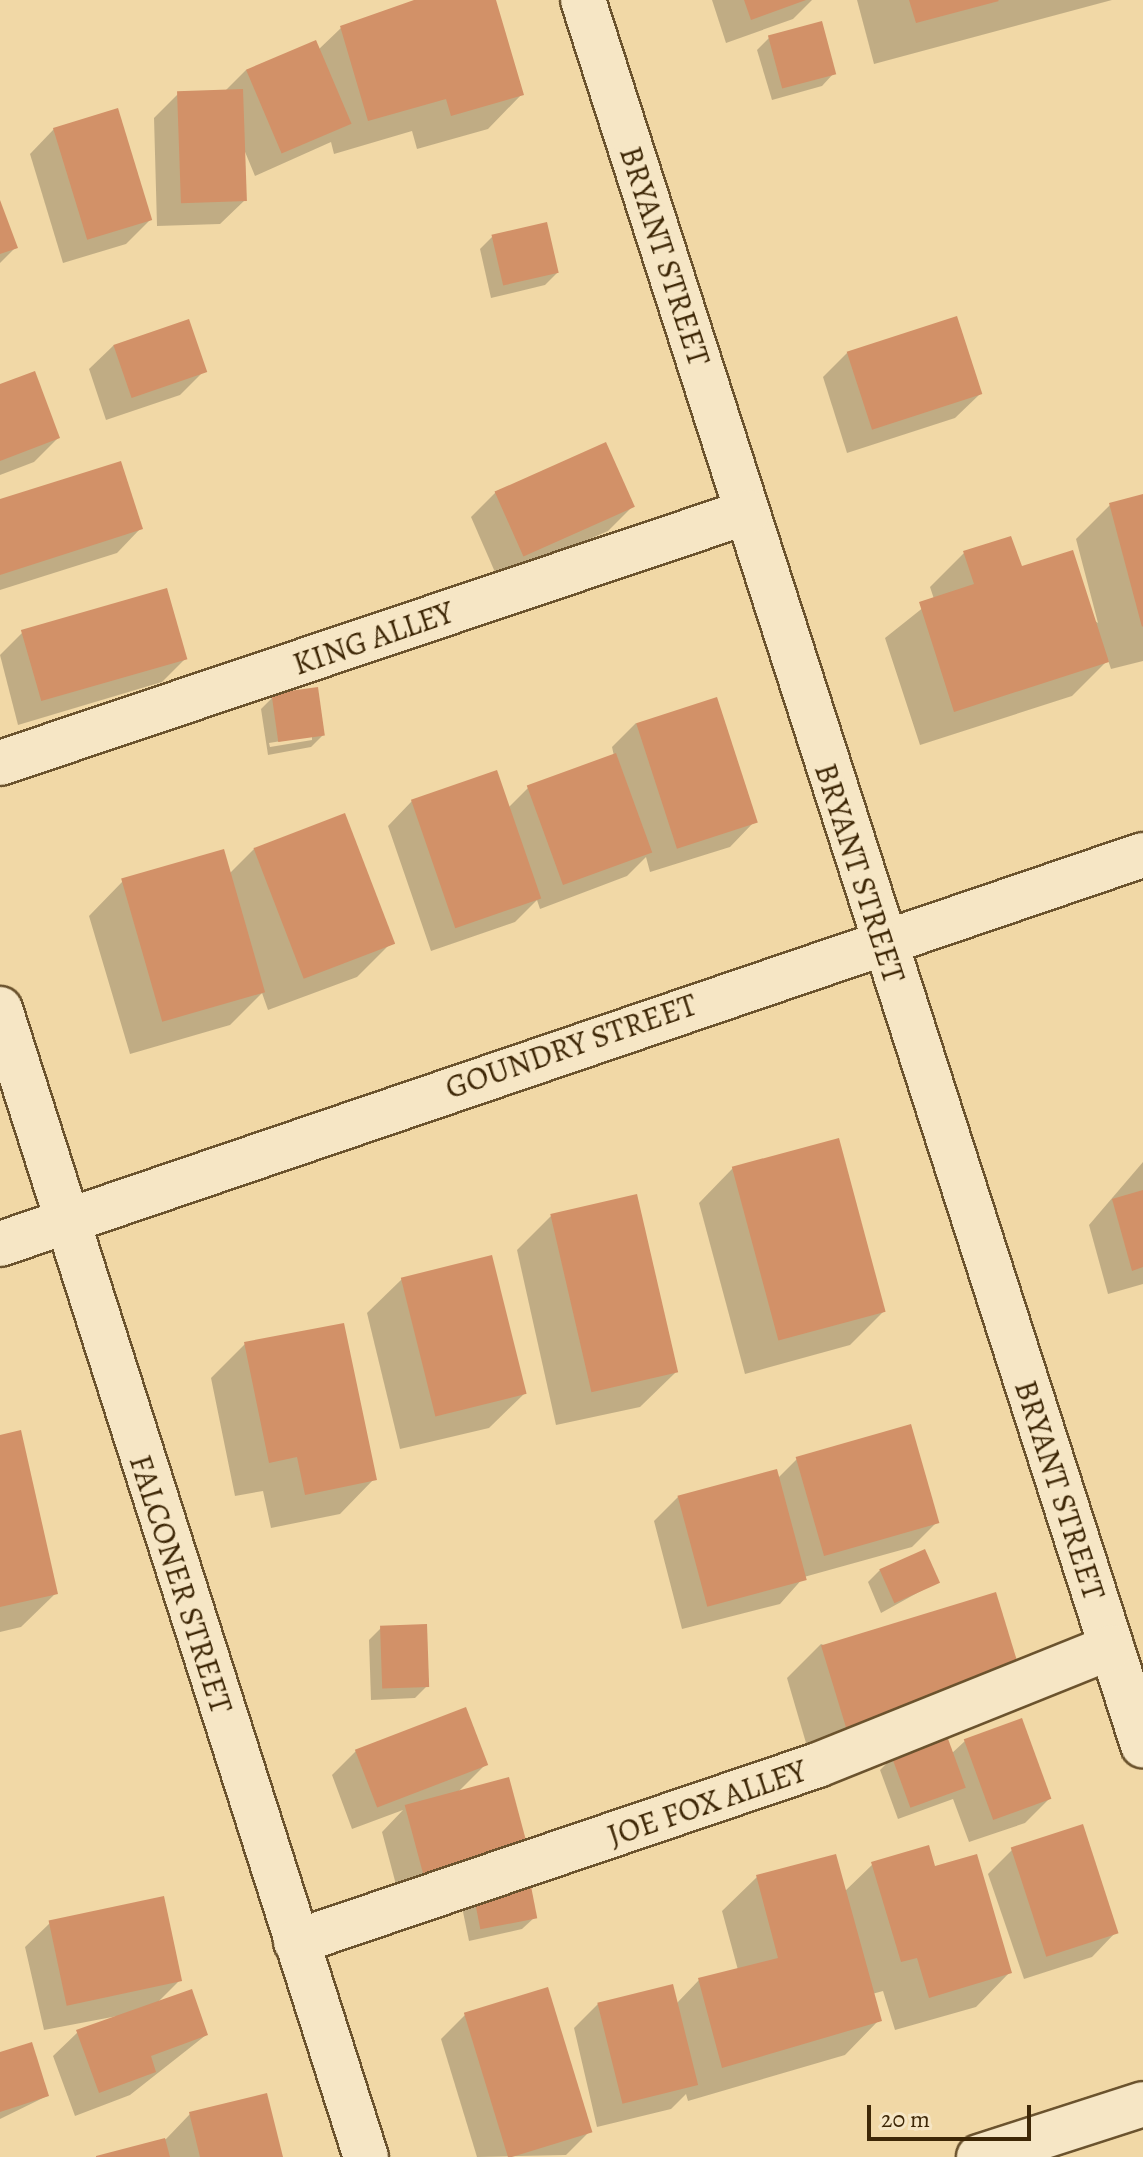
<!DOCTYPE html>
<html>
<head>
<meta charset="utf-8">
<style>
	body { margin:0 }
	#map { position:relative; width:1143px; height:2157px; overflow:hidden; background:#f1d8a6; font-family:Alegreya,serif }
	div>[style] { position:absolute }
	.shadow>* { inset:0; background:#0003 }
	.building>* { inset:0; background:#d29168; transform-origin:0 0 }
	.roads { filter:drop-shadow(2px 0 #6b532e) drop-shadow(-2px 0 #6b532e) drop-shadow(0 2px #6b532e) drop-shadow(0 -2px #6b532e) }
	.minor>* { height:44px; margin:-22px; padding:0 22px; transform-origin:22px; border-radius:22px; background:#f6e6c5 }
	span { translate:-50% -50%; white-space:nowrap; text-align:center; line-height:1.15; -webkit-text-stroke:7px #f6e6c5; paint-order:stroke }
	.street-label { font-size:32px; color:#3e2706 }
	.scale { position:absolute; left:867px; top:2105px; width:164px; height:36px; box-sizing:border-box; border:4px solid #3e2706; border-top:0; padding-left:10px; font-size:24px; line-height:28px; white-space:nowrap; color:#3e2706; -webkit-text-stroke:6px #f6e6c5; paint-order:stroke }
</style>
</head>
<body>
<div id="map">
	<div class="shadow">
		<div style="clip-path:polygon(417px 0,494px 0,522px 94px,488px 129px,417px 149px,412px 131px,334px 154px,331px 142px,255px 176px,243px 147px,245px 200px,220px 224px,157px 226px,154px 118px,178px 94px,224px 92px,246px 70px,318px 50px,341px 28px)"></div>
		<div style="clip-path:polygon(712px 0,812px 0,793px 19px,726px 43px)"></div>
		<div style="clip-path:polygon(857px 0,1112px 0,874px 64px)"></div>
		<div style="clip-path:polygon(770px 37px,834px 73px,822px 86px,772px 100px,757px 50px)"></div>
		<div style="clip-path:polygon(54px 129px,150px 220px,126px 244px,63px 263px,30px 154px)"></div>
		<div style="clip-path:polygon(0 204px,16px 247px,0 263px)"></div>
		<div style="clip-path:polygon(492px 237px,557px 273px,545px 285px,491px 298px,480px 249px)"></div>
		<div style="clip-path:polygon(114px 345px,204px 371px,180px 395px,106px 420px,89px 369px)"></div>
		<div style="clip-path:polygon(847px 353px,980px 394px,955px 418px,847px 453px,823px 377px)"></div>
		<div style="clip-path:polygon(0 386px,58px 438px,34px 462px,0 475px)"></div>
		<div style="clip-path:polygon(605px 445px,632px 507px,608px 531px,498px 579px,471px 517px,495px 493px)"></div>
		<div style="clip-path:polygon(1143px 496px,1143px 661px,1111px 669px,1108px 660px,1072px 696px,920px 745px,885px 638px,934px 599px,930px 587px,964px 553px,1021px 569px,1098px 623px,1076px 539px,1110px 505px)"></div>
		<div style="clip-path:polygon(0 501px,141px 528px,117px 553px,0 590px)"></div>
		<div style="clip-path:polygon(22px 633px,186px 658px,162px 682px,18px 725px,0 655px)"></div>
		<div style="clip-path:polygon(evenodd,273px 697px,323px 735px,311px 747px,268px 755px,261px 709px,273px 697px,312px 736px,312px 740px,270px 747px,269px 743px,312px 736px)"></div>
		<div style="clip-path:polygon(636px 723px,754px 822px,730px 847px,650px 872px,646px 857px,627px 876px,540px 909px,537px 900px,515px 922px,431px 951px,388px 826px,412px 801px,508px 808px,528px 788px,614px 756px,612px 747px)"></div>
		<div style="clip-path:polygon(254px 849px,391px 943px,357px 977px,268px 1010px,262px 993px,230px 1025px,130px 1054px,89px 916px,123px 881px,229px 874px)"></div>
		<div style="clip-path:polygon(1143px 1162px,1143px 1284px,1108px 1294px,1089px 1225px)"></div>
		<div style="clip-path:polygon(733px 1168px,884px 1311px,850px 1345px,745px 1374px,699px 1203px)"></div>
		<div style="clip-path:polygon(551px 1216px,675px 1373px,640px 1407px,556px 1425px,517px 1250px)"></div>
		<div style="clip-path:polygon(402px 1279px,524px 1394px,489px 1428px,400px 1449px,367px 1313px)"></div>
		<div style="clip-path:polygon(245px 1344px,374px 1479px,340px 1514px,271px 1528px,263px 1491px,235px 1496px,211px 1378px)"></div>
		<div style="clip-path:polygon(0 1437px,56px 1593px,21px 1627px,0 1632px)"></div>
		<div style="clip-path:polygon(797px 1459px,937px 1522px,912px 1547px,804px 1577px,780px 1604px,682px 1629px,654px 1521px,678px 1497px,778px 1478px)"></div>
		<div style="clip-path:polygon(880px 1570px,937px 1582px,881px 1613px,868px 1582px)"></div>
		<div style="clip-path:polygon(381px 1628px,427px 1686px,415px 1698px,371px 1700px,369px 1640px)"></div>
		<div style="clip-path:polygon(821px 1644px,984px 1710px,811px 1760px,787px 1678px)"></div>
		<div style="clip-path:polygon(965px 1741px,1049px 1799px,1025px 1823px,969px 1842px,953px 1799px,898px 1819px,880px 1770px,892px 1758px,951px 1754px)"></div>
		<div style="clip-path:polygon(356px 1751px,486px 1764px,456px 1794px,525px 1845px,399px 1896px,382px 1832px,403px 1810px,352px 1829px,332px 1775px)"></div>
		<div style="clip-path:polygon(1012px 1850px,1116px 1932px,1092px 1957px,1024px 1979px,988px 1874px)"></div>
		<div style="clip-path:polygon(873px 1864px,1010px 1972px,976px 2007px,895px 2030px,883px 1991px,872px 1994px,879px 2020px,845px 2055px,688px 2101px,686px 2094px,671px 2109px,597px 2127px,574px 2028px,598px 2004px,676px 2004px,699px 1980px,738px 1970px,722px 1911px,757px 1877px,844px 1892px)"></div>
		<div style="clip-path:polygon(474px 1895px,535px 1917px,522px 1929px,469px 1941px,462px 1907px)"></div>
		<div style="clip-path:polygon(50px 1923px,180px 1980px,157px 2003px,206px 2035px,130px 2095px,75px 2116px,53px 2056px,78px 2032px,128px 2014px,44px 2030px,25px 1947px)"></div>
		<div style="clip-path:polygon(465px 2015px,590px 2131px,566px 2155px,477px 2157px,441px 2039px)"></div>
		<div style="clip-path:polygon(0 2054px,47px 2096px,0 2119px)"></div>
		<div style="clip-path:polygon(190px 2114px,281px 2157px,101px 2157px,166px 2139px)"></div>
	</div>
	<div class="building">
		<div style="clip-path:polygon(414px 0,496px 0,524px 95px,451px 116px,446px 99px,368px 121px,340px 26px)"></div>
		<div style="clip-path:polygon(744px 0,806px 0,751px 20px)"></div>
		<div style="clip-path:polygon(909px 0,998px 0,999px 1px,916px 23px)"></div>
		<div style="left:822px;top:21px;width:55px;height:56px;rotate:75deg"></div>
		<div style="left:316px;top:40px;width:91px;height:76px;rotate:67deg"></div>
		<div style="left:243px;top:89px;width:112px;height:66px;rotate:88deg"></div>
		<div style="left:118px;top:108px;width:117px;height:68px;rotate:73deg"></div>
		<div style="clip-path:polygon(0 200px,18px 248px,0 254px)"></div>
		<div style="left:547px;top:222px;width:52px;height:57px;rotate:77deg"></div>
		<div style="left:957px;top:316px;width:82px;height:116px;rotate:72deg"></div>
		<div style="left:189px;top:319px;width:56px;height:80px;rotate:71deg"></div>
		<div style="clip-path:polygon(35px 371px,60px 438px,0 461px,0 384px)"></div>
		<div style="left:606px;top:442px;width:71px;height:122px;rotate:66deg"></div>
		<div style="clip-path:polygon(121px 461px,143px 529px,0 575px,0 499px)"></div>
		<div style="clip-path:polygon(1143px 494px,1143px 626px,1142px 627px,1109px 503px)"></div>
		<div style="clip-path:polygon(1011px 536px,1022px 566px,1073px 550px,1109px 662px,954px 712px,919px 602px,974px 584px,963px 551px)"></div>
		<div style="left:167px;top:588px;width:74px;height:152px;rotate:74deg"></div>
		<div style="left:318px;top:687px;width:49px;height:47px;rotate:82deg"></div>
		<div style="left:717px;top:697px;width:132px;height:85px;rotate:72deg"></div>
		<div style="left:616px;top:753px;width:106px;height:95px;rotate:70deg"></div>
		<div style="left:497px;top:770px;width:136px;height:91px;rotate:71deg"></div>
		<div style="left:345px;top:813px;width:140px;height:98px;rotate:69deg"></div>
		<div style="left:224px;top:849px;width:149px;height:107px;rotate:74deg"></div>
		<div style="left:839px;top:1138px;width:180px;height:111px;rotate:75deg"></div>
		<div style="clip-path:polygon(1143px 1190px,1143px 1267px,1132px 1271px,1112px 1199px)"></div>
		<div style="left:637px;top:1194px;width:183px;height:89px;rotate:77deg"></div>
		<div style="left:492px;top:1255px;width:143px;height:94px;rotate:76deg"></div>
		<div style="clip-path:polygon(344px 1323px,377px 1480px,305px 1495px,297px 1457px,269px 1463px,244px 1342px)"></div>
		<div style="left:911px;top:1424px;width:103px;height:120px;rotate:74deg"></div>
		<div style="clip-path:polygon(21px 1430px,58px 1594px,0 1607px,0 1435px)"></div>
		<div style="left:777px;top:1469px;width:115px;height:103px;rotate:75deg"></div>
		<div style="left:925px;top:1549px;width:37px;height:50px;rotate:66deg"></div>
		<div style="left:996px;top:1592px;width:88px;height:183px;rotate:73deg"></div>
		<div style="left:427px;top:1624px;width:63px;height:47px;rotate:88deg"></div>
		<div style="left:466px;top:1707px;width:62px;height:119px;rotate:69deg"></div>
		<div style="left:1022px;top:1718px;width:86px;height:62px;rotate:70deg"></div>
		<div style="left:947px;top:1736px;width:55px;height:59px;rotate:70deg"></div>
		<div style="left:509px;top:1777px;width:72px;height:108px;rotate:75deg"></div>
		<div style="left:1083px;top:1824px;width:115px;height:76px;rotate:72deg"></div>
		<div style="clip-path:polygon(929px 1845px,935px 1866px,977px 1854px,1012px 1973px,929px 1998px,917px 1958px,901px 1962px,871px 1862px)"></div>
		<div style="clip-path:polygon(836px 1854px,882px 2021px,722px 2068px,698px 1978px,778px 1958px,756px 1875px)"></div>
		<div style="left:530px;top:1881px;width:38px;height:58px;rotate:79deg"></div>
		<div style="left:164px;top:1896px;width:87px;height:118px;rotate:78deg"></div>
		<div style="left:673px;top:1984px;width:104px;height:78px;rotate:76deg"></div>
		<div style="left:548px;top:1987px;width:152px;height:88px;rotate:73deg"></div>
		<div style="clip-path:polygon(192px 1989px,208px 2035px,151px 2056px,156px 2072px,99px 2093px,76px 2030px)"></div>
		<div style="clip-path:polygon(32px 2042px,49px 2096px,0 2112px,0 2052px)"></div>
		<div style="clip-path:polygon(267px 2093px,283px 2157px,200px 2157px,189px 2112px)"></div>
		<div style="clip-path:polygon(165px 2138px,170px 2157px,96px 2157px,96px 2156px)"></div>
	</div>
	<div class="roads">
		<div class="minor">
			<div style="left:583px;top:0;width:1833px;rotate:72.21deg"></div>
			<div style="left:0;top:763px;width:788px;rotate:-18.57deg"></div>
			<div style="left:0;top:1009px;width:1205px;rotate:72.32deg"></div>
			<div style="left:0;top:1244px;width:1207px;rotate:-18.8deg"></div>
			<div style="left:296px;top:1942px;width:551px;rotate:-18.73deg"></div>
			<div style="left:818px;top:1765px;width:316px;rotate:-21.9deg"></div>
			<div style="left:979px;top:2157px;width:172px;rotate:-17.9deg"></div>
		</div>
	</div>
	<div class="street-label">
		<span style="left:665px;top:256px;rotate:72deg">BRYANT STREET</span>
		<span style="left:373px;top:638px;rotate:-19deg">KING ALLEY</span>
		<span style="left:860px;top:873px;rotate:72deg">BRYANT STREET</span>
		<span style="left:571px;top:1046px;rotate:-19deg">GOUNDRY STREET</span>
		<span style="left:1060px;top:1490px;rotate:72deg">BRYANT STREET</span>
		<span style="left:181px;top:1584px;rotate:72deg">FALCONER STREET</span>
		<span style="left:707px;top:1803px;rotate:-19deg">JOE FOX ALLEY</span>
	</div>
	<div class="scale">20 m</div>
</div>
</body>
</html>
